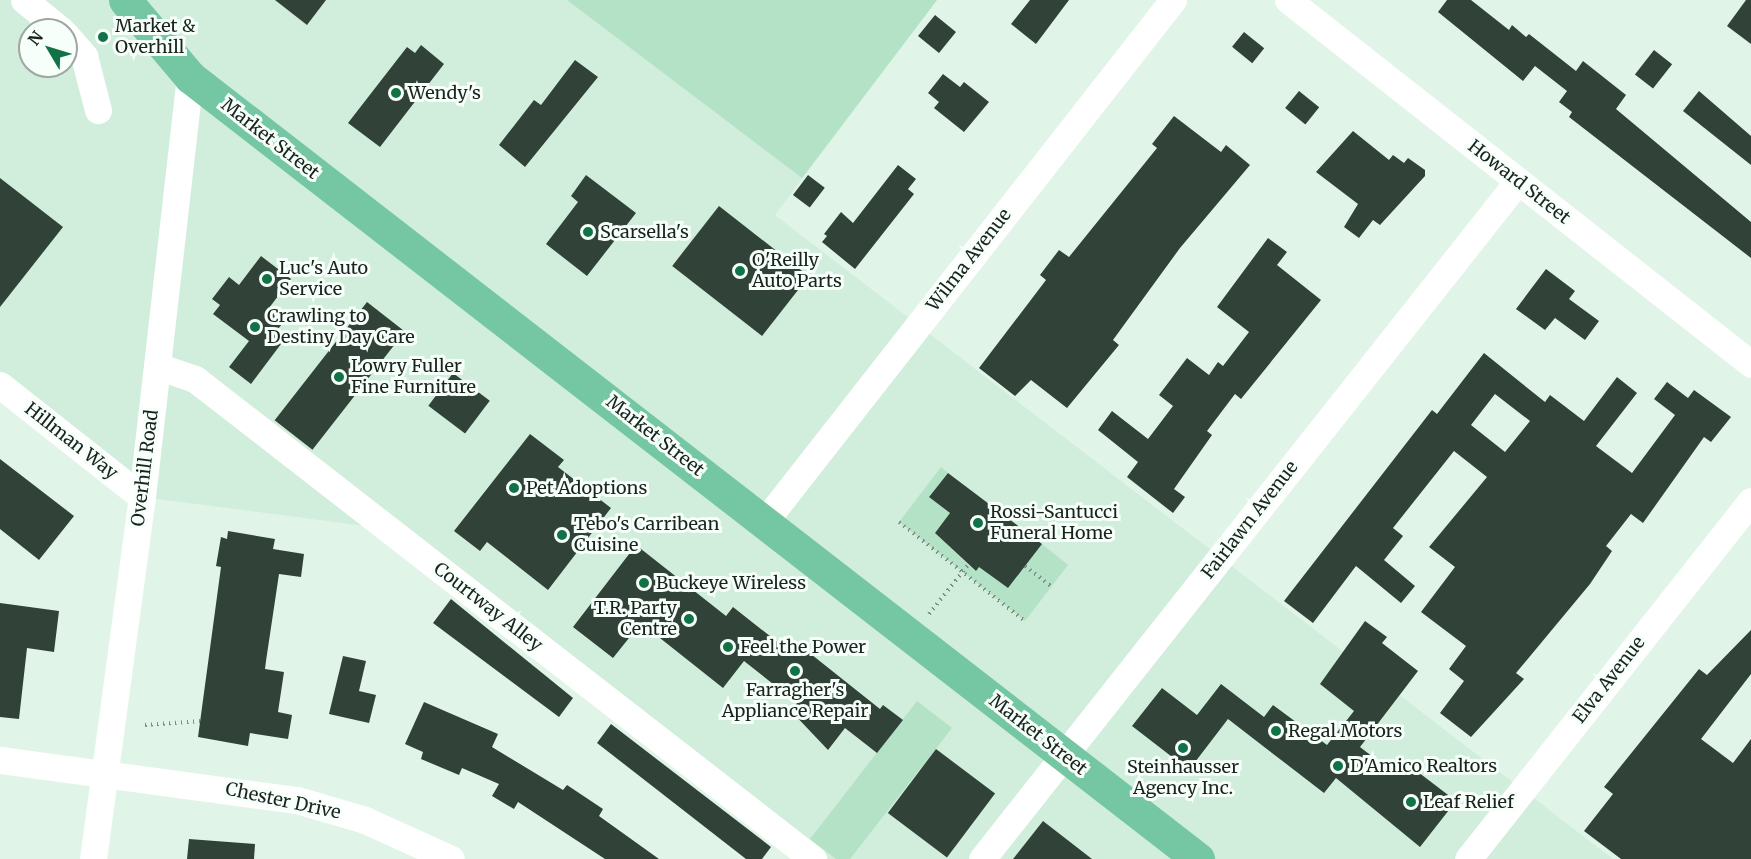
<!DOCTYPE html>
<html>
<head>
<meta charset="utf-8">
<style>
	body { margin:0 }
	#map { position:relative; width:1751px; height:859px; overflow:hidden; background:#e0f5e8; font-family:Merriweather,serif }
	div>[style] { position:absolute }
	.built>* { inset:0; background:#d1eedc }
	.green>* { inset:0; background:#b4e2c6 }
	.building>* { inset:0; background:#314338; transform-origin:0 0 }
	.path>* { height:4px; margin-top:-2px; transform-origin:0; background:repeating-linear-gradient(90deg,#7e8d84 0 1.5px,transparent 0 6px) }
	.minor>* { height:27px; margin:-13.5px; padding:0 13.5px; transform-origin:13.5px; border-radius:13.5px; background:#fff }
	.major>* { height:33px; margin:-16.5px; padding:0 16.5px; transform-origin:16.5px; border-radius:16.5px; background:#75c7a4 }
	.dots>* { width:16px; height:16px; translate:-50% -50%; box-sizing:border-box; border:3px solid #f6fff9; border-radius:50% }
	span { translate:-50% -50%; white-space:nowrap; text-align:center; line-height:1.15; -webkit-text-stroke:6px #f6fff9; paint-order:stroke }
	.poi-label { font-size:18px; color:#1b231e }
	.left { translate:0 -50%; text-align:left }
	.right { translate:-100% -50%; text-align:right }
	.street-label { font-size:18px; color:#1b231e }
	.north { position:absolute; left:18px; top:18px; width:60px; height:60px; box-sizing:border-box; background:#f6fff9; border:2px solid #9ea7a1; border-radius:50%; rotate:308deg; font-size:16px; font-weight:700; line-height:24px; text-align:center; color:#1b231e }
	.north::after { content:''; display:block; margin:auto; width:21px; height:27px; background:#127247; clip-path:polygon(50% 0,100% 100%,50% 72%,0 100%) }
</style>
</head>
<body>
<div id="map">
	<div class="built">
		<div style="clip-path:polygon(evenodd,0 0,937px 0,775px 215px,1613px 859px,813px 859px,388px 529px,142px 497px,0 385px,0 0,30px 30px,66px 30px,66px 66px,30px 66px,30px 30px)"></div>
	</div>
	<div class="green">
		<div style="clip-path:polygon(567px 0,937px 0,802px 178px)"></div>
		<div style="clip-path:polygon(941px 467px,948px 473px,929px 497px,950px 513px,935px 533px,975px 571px,979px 567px,1008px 588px,1042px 544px,1068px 565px,1025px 621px,899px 522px)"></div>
		<div style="clip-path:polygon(917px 701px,952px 728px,850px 859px,836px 859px,810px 839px)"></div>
	</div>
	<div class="building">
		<div style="clip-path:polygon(275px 0,326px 0,307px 25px)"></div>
		<div style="clip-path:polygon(1030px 0,1069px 0,1036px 44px,1011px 24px)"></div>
		<div style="clip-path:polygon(1447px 0,1471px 0,1509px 30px,1512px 25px,1526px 37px,1529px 34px,1576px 71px,1583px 61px,1626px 95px,1616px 109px,1751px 222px,1751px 258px,1569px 117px,1572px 112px,1559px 102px,1567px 91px,1535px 66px,1523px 81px,1438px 12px)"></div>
		<div style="clip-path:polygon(1746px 0,1751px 0,1751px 44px,1727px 26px)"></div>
		<div style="left:935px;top:15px;width:27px;height:27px;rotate:39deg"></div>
		<div style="left:1244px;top:32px;width:26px;height:19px;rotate:39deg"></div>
		<div style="clip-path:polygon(421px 45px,444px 64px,380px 147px,348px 123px,407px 47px,415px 53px)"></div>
		<div style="left:1654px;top:50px;width:23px;height:31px;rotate:38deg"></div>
		<div style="clip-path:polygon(575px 60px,598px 77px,525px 167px,499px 145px,534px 100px,541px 105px)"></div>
		<div style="clip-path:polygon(943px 74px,960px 87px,964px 82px,989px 102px,964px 132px,934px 108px,939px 102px,928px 93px)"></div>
		<div style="left:1299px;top:91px;width:26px;height:22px;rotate:39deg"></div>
		<div style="clip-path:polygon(1699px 91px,1751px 136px,1751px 165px,1683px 111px)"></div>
		<div style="clip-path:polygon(1174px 116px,1221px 152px,1226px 145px,1250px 165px,1180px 248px,1113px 340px,1119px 345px,1067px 408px,1031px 380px,1015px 396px,979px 368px,1046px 280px,1040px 275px,1059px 250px,1069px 257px,1157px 148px,1152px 144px)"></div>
		<div style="clip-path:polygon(1353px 131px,1389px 160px,1393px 155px,1404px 163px,1408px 158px,1425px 170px,1425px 176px,1380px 225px,1373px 220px,1359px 238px,1344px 227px,1358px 204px,1316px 172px)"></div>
		<div style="clip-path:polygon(898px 165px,916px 179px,908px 189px,914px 194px,855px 269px,822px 242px,827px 236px,824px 234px,841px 212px,853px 223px)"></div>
		<div style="clip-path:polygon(586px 175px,636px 213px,587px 276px,546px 244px,578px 202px,571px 196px)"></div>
		<div style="left:808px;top:175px;width:21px;height:25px;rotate:37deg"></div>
		<div style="clip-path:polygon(0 178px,63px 227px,0 307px)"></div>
		<div style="left:719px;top:206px;width:114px;height:76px;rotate:38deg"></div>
		<div style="clip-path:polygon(1268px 238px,1287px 252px,1277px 265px,1321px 300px,1241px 399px,1235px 394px,1207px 431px,1212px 435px,1174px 489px,1185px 497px,1173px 513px,1127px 477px,1138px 462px,1098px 430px,1112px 411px,1148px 439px,1173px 406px,1159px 395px,1187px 358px,1209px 375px,1218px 362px,1223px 366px,1249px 332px,1217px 307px)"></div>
		<div style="clip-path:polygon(261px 256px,291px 279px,269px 308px,285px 320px,275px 333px,284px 340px,251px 384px,229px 367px,249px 341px,213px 314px,220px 305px,212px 299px,229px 277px,239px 285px)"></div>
		<div style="clip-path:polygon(1546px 269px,1575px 291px,1569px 299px,1599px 321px,1585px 340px,1555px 318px,1545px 330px,1516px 309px)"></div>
		<div style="left:367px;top:302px;width:48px;height:150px;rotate:38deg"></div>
		<div style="clip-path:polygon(evenodd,1484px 353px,1545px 402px,1550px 395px,1584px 421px,1617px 377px,1637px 393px,1596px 446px,1632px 473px,1675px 415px,1654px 399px,1667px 382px,1688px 398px,1694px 390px,1731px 417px,1711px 442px,1704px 437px,1643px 523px,1631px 514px,1606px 546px,1612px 551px,1590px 584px,1516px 673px,1524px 679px,1471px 737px,1440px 713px,1464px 681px,1449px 669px,1466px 646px,1421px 612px,1455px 567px,1429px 547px,1487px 477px,1454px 451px,1393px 528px,1403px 536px,1384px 560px,1415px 586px,1401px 603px,1356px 566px,1313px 623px,1284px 601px,1432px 410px,1437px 414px,1484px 353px,1495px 394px,1530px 421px,1505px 452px,1471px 425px,1495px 394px)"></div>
		<div style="left:453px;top:373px;width:46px;height:41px;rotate:37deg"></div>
		<div style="clip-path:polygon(530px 434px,564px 460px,558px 467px,611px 508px,548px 590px,487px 542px,480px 551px,454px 531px)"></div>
		<div style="clip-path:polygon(0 459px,74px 516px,39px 560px,0 529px)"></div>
		<div style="clip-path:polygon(948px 473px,1042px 544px,1008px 588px,979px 567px,976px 571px,935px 533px,950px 513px,929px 497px)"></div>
		<div style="clip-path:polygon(228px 531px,275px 539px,273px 549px,304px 554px,301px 577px,279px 574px,266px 661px,265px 669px,284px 672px,278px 712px,292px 715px,288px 739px,250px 733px,248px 746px,198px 737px,221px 567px,216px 566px,221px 537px,227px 539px)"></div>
		<div style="clip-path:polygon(636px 545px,726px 616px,733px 607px,785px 648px,792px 639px,880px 709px,883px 705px,903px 720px,877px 753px,845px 728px,828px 750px,791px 711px,797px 703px,744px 661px,723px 688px,641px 623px,613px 658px,573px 627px)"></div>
		<div style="clip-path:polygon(451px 599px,573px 698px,559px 717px,433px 623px)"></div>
		<div style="clip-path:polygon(0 603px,59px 611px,54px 652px,27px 648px,19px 719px,0 717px)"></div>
		<div style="clip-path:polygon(1365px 621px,1387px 637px,1382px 643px,1418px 671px,1360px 747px,1391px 771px,1401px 759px,1456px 801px,1420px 847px,1336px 778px,1324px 793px,1228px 719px,1189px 770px,1132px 726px,1162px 688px,1197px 715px,1221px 684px,1264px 717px,1273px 705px,1327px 745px,1354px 711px,1320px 684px)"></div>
		<div style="clip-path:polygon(1751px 630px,1751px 674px,1701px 739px,1733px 763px,1751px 739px,1751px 859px,1621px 859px,1584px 831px,1613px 794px,1604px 787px,1699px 669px,1707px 675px)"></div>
		<div style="clip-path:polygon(343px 656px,366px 661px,359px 691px,376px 695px,369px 723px,329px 714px)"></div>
		<div style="clip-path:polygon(424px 702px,498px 734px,492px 747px,563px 790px,567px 785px,603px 809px,599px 816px,659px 859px,605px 859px,518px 802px,514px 809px,492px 796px,499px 784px,462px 768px,459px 775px,421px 759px,423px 752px,405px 744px)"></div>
		<div style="clip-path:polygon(611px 724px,771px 847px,762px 859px,746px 859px,597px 743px)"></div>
		<div style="left:936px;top:749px;width:74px;height:80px;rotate:37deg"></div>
		<div style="clip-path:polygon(1043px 821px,1092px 859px,1013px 859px)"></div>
		<div style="clip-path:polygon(189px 839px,255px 844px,254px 859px,187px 859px)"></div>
	</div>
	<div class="path">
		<div style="left:899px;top:522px;width:160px;rotate:38.2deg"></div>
		<div style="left:1025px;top:566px;width:34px;rotate:38deg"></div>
		<div style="left:929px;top:614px;width:63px;rotate:-51.5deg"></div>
		<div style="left:145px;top:725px;width:56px;rotate:-4.1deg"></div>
	</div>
	<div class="minor">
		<div style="left:24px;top:0;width:48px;rotate:39deg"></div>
		<div style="left:1288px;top:0;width:589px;rotate:38.17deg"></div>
		<div style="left:66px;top:35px;width:28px;rotate:49deg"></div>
		<div style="left:84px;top:56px;width:56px;rotate:75.5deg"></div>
		<div style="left:157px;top:366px;width:40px;rotate:18.9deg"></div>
		<div style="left:195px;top:379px;width:783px;rotate:37.84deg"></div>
		<div style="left:0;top:385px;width:181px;rotate:38.3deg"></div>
		<div style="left:765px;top:521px;width:662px;rotate:-51.94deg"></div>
		<div style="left:0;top:760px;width:300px;rotate:7.7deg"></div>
		<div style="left:297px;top:800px;width:71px;rotate:16.4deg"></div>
		<div style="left:365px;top:820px;width:94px;rotate:24.4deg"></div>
		<div style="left:93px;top:859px;width:365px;rotate:-82.3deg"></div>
		<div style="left:142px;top:497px;width:423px;rotate:-83.5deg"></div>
		<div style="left:982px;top:859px;width:864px;rotate:-51.67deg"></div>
		<div style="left:1468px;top:859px;width:456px;rotate:-51.7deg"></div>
	</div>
	<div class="major">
		<div style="left:125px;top:0;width:101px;rotate:49.8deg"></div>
		<div style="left:190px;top:77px;width:1276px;rotate:37.8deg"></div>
	</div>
	<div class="dots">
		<div style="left:103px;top:37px;background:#127247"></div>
		<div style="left:396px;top:93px;background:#127247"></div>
		<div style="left:588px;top:232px;background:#127247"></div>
		<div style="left:740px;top:271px;background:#127247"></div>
		<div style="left:267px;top:279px;background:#127247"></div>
		<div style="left:255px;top:327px;background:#127247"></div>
		<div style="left:339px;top:377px;background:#127247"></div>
		<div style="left:514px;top:488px;background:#127247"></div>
		<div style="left:978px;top:523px;background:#127247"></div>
		<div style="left:562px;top:535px;background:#127247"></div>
		<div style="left:644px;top:583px;background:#127247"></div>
		<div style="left:689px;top:619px;background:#127247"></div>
		<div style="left:728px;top:647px;background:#127247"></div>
		<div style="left:795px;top:671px;background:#127247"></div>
		<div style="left:1276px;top:731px;background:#127247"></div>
		<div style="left:1183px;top:748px;background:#127247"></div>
		<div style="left:1338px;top:766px;background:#127247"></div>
		<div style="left:1411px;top:802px;background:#127247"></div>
	</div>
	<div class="poi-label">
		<span class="left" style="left:115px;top:37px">Market &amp;<br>Overhill</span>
		<span class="left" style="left:408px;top:93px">Wendy's</span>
		<span class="left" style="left:600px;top:232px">Scarsella's</span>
		<span class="left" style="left:752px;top:271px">O'Reilly<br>Auto Parts</span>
		<span class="left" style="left:279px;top:279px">Luc's Auto<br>Service</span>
		<span class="left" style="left:267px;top:327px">Crawling to<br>Destiny Day Care</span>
		<span class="left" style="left:351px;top:377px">Lowry Fuller<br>Fine Furniture</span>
		<span class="left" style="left:526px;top:488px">Pet Adoptions</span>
		<span class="left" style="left:990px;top:523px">Rossi-Santucci<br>Funeral Home</span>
		<span class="left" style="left:574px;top:535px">Tebo's Carribean<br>Cuisine</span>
		<span class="left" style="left:656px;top:583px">Buckeye Wireless</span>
		<span class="right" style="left:677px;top:619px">T.R. Party<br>Centre</span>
		<span class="left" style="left:740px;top:647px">Feel the Power</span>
		<span style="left:795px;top:701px">Farragher's<br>Appliance Repair</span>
		<span class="left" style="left:1288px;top:731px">Regal Motors</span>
		<span class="left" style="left:1350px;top:766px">D'Amico Realtors</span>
		<span style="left:1183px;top:778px">Steinhausser<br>Agency Inc.</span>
		<span class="left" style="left:1423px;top:802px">Leaf Relief</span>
	</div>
	<div class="street-label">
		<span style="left:270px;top:139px;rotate:38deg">Market Street</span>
		<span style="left:1519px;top:182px;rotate:38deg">Howard Street</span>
		<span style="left:969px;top:260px;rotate:-52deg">Wilma Avenue</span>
		<span style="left:655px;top:436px;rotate:38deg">Market Street</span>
		<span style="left:71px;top:441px;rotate:38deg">Hillman Way</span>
		<span style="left:145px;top:468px;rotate:-83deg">Overhill Road</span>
		<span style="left:1250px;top:520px;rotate:-52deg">Fairlawn Avenue</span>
		<span style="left:488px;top:607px;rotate:38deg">Courtway Alley</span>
		<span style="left:1609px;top:680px;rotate:-52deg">Elva Avenue</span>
		<span style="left:1038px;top:735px;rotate:38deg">Market Street</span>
		<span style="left:283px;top:801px;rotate:12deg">Chester Drive</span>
	</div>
	<div class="north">N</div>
</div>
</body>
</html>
